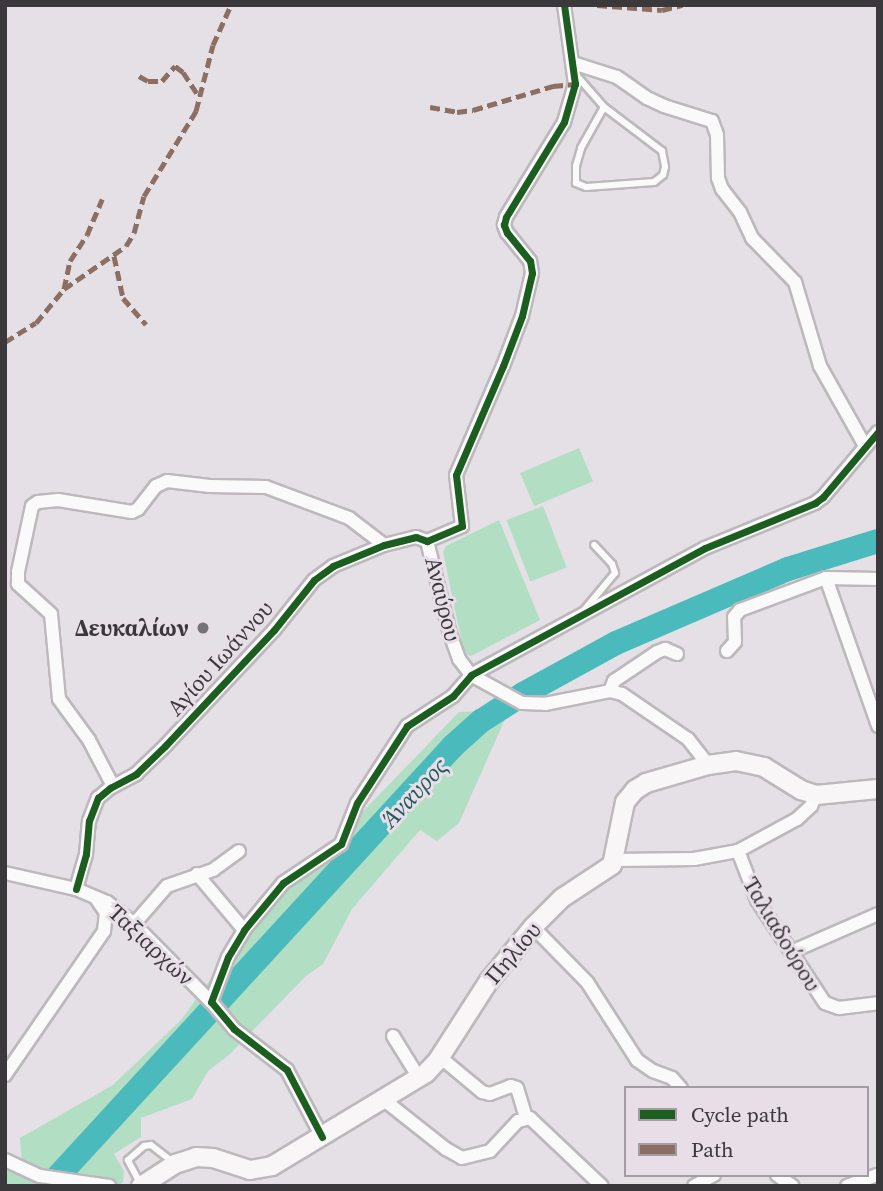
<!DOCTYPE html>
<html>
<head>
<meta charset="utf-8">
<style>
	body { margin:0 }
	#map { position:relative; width:883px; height:1191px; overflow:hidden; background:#e5e0e6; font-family:"Source Serif 4",serif }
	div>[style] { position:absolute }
	.green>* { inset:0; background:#b2dec4; transform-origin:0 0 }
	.river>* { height:24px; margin:-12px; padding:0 12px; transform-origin:12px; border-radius:12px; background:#4bbabd }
	.roads { filter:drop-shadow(2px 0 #bcb8bc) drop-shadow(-2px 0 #bcb8bc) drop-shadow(0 2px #bcb8bc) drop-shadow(0 -2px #bcb8bc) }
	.service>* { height:6px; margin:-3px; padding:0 3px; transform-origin:3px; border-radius:3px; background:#fbfafb }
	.minor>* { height:12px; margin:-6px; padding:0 6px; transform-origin:6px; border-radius:6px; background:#fbfafb }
	.secondary>* { height:18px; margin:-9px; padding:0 9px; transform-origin:9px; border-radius:9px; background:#f9f6f7 }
	.quiet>* { height:5px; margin-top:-2.5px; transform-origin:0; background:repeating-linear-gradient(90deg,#8d6e63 0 10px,transparent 0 15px) }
	.cycleway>* { height:7px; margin:-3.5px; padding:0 3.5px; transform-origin:3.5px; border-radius:3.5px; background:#1b5e20 }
	.dots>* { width:19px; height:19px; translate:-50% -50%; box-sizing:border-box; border:4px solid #e7dee8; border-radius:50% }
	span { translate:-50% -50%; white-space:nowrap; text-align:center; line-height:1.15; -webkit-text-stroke:6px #e7dee8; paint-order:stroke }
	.street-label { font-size:23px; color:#3b383c }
	.poi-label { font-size:23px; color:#3b383c; font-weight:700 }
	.right { translate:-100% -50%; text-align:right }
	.water-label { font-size:24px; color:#245a5b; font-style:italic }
	.frame { position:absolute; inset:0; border:7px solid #3b383c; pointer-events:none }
	.legend { position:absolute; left:624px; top:1086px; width:245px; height:91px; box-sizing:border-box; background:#e7dee8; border:2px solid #a29ca3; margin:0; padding:9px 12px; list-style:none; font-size:21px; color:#3b383c }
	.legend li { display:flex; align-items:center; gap:14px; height:35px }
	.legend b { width:35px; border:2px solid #a29ca3 }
</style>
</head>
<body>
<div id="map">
	<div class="green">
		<div style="left:579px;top:448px;width:36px;height:64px;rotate:67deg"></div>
		<div style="left:543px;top:506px;width:66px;height:39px;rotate:69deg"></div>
		<div style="clip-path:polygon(499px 520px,540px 620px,471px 656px,464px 653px,443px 552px,446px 546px)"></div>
		<div style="clip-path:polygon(509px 710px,459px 823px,437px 841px,420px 830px,352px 909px,323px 964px,306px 976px,230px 1054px,208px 1071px,192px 1099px,141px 1118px,141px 1137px,114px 1154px,124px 1171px,123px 1182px,118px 1186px,5px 1186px,5px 1171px,15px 1172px,22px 1164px,20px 1138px,113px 1085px,181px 1020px,239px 940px,459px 712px)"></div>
	</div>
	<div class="river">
		<div style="left:49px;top:1186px;width:597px;rotate:-47.44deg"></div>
		<div style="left:453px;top:746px;width:38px;rotate:-42deg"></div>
		<div style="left:481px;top:721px;width:50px;rotate:-32.7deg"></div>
		<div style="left:523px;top:694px;width:106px;rotate:-28.7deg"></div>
		<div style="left:616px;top:643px;width:187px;rotate:-23.3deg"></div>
		<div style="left:788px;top:569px;width:94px;rotate:-17.3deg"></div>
	</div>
	<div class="roads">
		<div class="service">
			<div style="left:577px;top:76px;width:41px;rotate:48.9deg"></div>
			<div style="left:604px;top:107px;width:73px;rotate:37.2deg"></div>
			<div style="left:662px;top:151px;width:16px;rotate:79deg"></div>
			<div style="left:665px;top:167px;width:8px;rotate:104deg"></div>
			<div style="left:663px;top:175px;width:11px;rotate:142deg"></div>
			<div style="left:654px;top:182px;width:68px;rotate:175.8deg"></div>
			<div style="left:586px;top:187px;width:11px;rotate:-158deg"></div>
			<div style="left:576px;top:183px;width:17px;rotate:-90deg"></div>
			<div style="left:576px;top:166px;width:19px;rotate:-74deg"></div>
			<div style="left:581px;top:148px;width:47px;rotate:-60.7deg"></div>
			<div style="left:585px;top:609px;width:47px;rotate:-50.2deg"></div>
			<div style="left:615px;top:573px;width:9px;rotate:-108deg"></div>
			<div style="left:612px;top:564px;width:26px;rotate:-133deg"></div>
			<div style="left:140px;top:1183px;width:26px;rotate:-118deg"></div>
			<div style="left:128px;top:1160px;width:21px;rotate:-41deg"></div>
			<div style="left:144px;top:1146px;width:7px;rotate:-8deg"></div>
			<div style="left:151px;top:1145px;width:29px;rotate:38deg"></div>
		</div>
		<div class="minor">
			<div style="left:573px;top:63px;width:46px;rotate:17.7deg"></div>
			<div style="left:617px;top:77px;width:37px;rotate:35deg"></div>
			<div style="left:647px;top:98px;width:19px;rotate:25deg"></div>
			<div style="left:664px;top:106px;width:50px;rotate:17.4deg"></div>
			<div style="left:712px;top:121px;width:15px;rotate:70deg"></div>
			<div style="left:717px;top:135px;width:43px;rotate:88.7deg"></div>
			<div style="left:718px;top:178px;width:12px;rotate:70deg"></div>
			<div style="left:722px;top:189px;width:29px;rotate:52deg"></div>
			<div style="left:740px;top:212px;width:29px;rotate:65deg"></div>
			<div style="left:752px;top:238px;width:62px;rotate:45.7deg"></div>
			<div style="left:795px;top:282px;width:88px;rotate:73.4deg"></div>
			<div style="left:820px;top:366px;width:92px;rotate:60.6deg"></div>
			<div style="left:427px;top:541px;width:96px;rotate:76.1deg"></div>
			<div style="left:450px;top:634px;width:27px;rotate:70deg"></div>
			<div style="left:459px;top:659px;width:20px;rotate:53deg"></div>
			<div style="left:471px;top:675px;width:58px;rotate:28.8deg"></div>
			<div style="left:522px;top:703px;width:23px;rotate:2deg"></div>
			<div style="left:545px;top:704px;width:66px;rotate:-11.3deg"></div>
			<div style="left:610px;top:691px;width:12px;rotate:14deg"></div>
			<div style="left:622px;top:694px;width:80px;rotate:34.3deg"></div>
			<div style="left:688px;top:739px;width:33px;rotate:52deg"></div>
			<div style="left:826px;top:578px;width:157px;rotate:70.6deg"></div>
			<div style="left:727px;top:651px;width:12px;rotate:-48deg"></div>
			<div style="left:735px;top:642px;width:25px;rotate:-92deg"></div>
			<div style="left:734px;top:617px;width:9px;rotate:-49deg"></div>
			<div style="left:740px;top:610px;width:92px;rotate:-20.4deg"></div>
			<div style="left:826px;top:578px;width:52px;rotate:1.1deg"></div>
			<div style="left:610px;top:691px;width:11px;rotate:-68deg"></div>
			<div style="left:614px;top:681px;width:52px;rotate:-34deg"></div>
			<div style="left:657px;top:652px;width:9px;rotate:-21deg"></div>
			<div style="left:665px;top:649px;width:13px;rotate:23deg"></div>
			<div style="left:113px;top:786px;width:52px;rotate:-117.6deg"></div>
			<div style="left:89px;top:740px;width:51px;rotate:-126.2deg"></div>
			<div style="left:59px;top:699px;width:85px;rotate:-95.4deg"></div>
			<div style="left:51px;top:614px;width:45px;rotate:-137.7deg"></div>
			<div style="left:18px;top:584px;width:12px;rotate:-90deg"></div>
			<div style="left:18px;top:572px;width:67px;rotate:-78deg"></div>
			<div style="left:32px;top:506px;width:7px;rotate:-34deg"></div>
			<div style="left:38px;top:502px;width:20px;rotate:-6deg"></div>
			<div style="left:58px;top:500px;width:75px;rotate:9.2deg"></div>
			<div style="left:132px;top:512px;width:7px;rotate:-27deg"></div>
			<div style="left:138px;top:509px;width:29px;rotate:-52deg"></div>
			<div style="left:156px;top:486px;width:12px;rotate:-24deg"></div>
			<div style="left:167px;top:481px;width:43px;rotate:6.6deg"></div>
			<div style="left:210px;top:486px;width:56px;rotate:1deg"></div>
			<div style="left:266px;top:487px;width:89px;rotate:20.5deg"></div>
			<div style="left:349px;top:518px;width:44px;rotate:37.6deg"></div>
			<div style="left:738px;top:851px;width:53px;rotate:68.8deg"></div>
			<div style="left:757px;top:900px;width:123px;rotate:56.6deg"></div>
			<div style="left:825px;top:1003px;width:15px;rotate:20deg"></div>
			<div style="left:839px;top:1008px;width:39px;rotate:-7deg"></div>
			<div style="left:614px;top:860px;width:80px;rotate:-0.7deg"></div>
			<div style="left:694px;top:859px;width:45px;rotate:-10.3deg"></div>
			<div style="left:738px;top:851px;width:67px;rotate:-28.5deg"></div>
			<div style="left:797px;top:819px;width:19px;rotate:-43deg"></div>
			<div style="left:811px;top:806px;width:12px;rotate:-66deg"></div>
			<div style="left:5px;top:873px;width:73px;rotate:12.7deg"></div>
			<div style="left:76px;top:889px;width:34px;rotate:23deg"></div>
			<div style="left:107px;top:902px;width:35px;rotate:39deg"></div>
			<div style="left:134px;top:924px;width:110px;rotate:45.4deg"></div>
			<div style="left:197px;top:874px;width:73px;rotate:50deg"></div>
			<div style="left:76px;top:889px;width:36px;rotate:-74deg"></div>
			<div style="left:86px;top:854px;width:33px;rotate:-85deg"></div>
			<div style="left:89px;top:821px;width:25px;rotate:-69deg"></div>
			<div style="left:98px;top:798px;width:16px;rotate:-40deg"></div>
			<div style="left:110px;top:788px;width:30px;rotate:-28deg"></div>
			<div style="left:136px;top:774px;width:40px;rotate:-44deg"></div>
			<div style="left:165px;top:746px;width:159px;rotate:-46.8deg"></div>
			<div style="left:274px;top:630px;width:64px;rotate:-51.3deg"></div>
			<div style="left:314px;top:580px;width:24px;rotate:-36deg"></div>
			<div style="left:333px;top:566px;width:55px;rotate:-22.4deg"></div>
			<div style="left:384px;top:545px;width:33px;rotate:-14deg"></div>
			<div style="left:416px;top:537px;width:12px;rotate:20deg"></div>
			<div style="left:427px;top:541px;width:38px;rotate:-23deg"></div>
			<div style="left:462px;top:526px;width:51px;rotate:-96.7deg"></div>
			<div style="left:456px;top:475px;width:119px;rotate:-66.7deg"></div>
			<div style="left:503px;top:366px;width:53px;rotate:-69.2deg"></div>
			<div style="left:522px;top:316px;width:44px;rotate:-76.9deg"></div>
			<div style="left:532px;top:273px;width:12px;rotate:-99deg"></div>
			<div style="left:530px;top:261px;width:36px;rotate:-129deg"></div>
			<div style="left:507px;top:233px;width:9px;rotate:-111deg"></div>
			<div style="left:504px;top:225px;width:8px;rotate:-76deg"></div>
			<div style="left:506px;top:217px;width:111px;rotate:-58.6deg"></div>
			<div style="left:564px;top:122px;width:40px;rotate:-74deg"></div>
			<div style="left:575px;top:84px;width:80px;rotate:-97.9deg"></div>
			<div style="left:134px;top:924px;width:50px;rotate:-49deg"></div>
			<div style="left:167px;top:886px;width:49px;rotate:-19.2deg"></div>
			<div style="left:213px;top:870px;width:32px;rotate:-36deg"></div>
			<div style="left:533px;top:927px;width:77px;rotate:45.5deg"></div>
			<div style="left:587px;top:982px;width:93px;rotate:57.3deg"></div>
			<div style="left:637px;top:1060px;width:19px;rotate:35deg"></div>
			<div style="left:653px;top:1071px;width:20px;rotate:20deg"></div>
			<div style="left:672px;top:1078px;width:13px;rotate:48deg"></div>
			<div style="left:791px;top:952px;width:95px;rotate:-23.6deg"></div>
			<div style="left:393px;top:1036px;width:49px;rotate:58.2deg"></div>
			<div style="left:440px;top:1057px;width:55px;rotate:39.8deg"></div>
			<div style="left:482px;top:1092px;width:8px;rotate:14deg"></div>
			<div style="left:490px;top:1094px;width:22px;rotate:-21deg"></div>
			<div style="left:511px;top:1086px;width:6px;rotate:18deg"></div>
			<div style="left:517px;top:1088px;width:30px;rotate:73deg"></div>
			<div style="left:5px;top:1075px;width:175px;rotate:-55.5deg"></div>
			<div style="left:104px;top:931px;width:18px;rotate:-84deg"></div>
			<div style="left:106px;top:913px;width:18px;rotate:-124deg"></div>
			<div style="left:384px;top:1100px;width:79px;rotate:38.3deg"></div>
			<div style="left:446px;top:1149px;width:18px;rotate:29deg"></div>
			<div style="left:462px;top:1158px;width:29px;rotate:-14deg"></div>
			<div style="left:490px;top:1151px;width:41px;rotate:-47deg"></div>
			<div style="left:518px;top:1121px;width:12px;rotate:-14deg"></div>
			<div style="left:530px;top:1118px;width:99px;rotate:43.4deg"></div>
			<div style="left:322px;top:1137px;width:76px;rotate:-117.6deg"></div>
			<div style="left:287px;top:1070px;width:67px;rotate:-142.3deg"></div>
			<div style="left:234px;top:1029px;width:35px;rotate:-130deg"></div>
			<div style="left:211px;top:1002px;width:48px;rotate:-69.3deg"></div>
			<div style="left:228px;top:957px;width:31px;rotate:-59deg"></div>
			<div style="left:244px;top:930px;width:61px;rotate:-50.3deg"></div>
			<div style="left:283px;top:883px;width:70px;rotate:-33.9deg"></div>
			<div style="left:341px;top:844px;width:44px;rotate:-68.7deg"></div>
			<div style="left:357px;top:803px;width:92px;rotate:-57deg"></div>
			<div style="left:407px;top:726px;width:55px;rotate:-33.1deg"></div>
			<div style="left:453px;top:696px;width:28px;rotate:-49deg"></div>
			<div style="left:471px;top:675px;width:266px;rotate:-28.5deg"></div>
			<div style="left:705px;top:548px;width:119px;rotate:-22.2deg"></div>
			<div style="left:815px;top:503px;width:10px;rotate:-37deg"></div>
			<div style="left:823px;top:497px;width:85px;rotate:-49.8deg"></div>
			<div style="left:5px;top:1160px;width:38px;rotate:25deg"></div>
			<div style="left:40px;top:1176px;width:70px;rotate:8.2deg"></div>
			<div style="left:777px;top:1175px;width:19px;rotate:35deg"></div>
			<div style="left:694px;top:1186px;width:23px;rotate:-29deg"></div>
			<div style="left:847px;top:1186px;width:33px;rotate:-20deg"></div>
		</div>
		<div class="secondary">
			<div style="left:141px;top:1186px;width:40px;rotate:-32.9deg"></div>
			<div style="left:175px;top:1164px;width:22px;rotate:-18deg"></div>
			<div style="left:196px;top:1157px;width:17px;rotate:3deg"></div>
			<div style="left:213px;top:1158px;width:39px;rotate:18deg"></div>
			<div style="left:250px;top:1170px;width:22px;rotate:-10deg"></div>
			<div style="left:272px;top:1166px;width:180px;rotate:-31.1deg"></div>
			<div style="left:426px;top:1073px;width:18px;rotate:-47deg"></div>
			<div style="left:438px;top:1060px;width:94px;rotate:-57.2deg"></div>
			<div style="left:489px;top:981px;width:70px;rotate:-50.8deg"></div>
			<div style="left:533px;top:927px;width:41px;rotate:-45deg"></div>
			<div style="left:562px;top:898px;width:60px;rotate:-33.4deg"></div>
			<div style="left:612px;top:865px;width:64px;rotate:-78.3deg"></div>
			<div style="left:625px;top:802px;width:16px;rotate:-50deg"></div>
			<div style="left:635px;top:790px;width:13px;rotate:-32deg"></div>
			<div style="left:646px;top:783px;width:65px;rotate:-16.2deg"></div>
			<div style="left:708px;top:765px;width:28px;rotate:-8deg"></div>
			<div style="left:736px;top:761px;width:29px;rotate:12deg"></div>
			<div style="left:764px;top:767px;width:44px;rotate:31.9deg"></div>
			<div style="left:801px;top:790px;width:16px;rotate:18deg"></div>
			<div style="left:816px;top:795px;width:62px;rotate:-5.5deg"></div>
		</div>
	</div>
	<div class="quiet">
		<div style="left:597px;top:5px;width:65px;rotate:4.4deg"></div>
		<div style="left:662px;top:10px;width:21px;rotate:-14deg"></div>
		<div style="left:139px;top:76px;width:10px;rotate:29deg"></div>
		<div style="left:148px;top:81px;width:14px"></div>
		<div style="left:162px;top:81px;width:20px;rotate:-49deg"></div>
		<div style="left:175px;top:66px;width:10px;rotate:37deg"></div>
		<div style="left:183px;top:72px;width:30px;rotate:57deg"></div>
		<div style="left:430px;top:107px;width:27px;rotate:10deg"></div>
		<div style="left:457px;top:112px;width:16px;rotate:-7deg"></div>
		<div style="left:473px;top:110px;width:84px;rotate:-16.7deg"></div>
		<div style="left:553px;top:86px;width:22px;rotate:-5deg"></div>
		<div style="left:114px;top:256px;width:43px;rotate:77.9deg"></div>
		<div style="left:123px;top:298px;width:35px;rotate:49deg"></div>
		<div style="left:64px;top:289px;width:29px;rotate:-78deg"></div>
		<div style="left:70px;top:261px;width:31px;rotate:-57deg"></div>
		<div style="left:87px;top:235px;width:39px;rotate:-67deg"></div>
		<div style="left:5px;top:342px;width:36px;rotate:-32deg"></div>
		<div style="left:36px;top:323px;width:44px;rotate:-50.5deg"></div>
		<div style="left:64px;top:289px;width:75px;rotate:-34.7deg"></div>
		<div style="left:126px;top:246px;width:15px;rotate:-58deg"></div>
		<div style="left:134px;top:233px;width:38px;rotate:-75deg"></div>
		<div style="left:144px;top:196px;width:100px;rotate:-58.5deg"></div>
		<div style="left:196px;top:111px;width:68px;rotate:-75.6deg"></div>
		<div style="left:213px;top:45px;width:44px;rotate:-65.8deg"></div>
	</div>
	<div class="cycleway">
		<div style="left:76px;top:889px;width:36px;rotate:-74deg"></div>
		<div style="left:86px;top:854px;width:33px;rotate:-85deg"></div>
		<div style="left:89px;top:821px;width:25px;rotate:-69deg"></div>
		<div style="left:98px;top:798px;width:16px;rotate:-40deg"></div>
		<div style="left:110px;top:788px;width:30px;rotate:-28deg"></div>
		<div style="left:136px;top:774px;width:40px;rotate:-44deg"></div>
		<div style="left:165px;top:746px;width:159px;rotate:-46.8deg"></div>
		<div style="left:274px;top:630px;width:64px;rotate:-51.3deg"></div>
		<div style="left:314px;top:580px;width:24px;rotate:-36deg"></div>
		<div style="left:333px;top:566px;width:55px;rotate:-22.4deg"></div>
		<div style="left:384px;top:545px;width:33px;rotate:-14deg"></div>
		<div style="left:416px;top:537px;width:12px;rotate:20deg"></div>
		<div style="left:427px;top:541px;width:38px;rotate:-23deg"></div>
		<div style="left:462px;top:526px;width:51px;rotate:-96.7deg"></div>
		<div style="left:456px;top:475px;width:119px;rotate:-66.7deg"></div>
		<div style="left:503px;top:366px;width:53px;rotate:-69.2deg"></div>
		<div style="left:522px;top:316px;width:44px;rotate:-76.9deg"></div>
		<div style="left:532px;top:273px;width:12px;rotate:-99deg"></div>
		<div style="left:530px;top:261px;width:36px;rotate:-129deg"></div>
		<div style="left:507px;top:233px;width:9px;rotate:-111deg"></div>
		<div style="left:504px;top:225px;width:8px;rotate:-76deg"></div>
		<div style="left:506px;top:217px;width:111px;rotate:-58.6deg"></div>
		<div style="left:564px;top:122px;width:40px;rotate:-74deg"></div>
		<div style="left:575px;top:84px;width:80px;rotate:-97.9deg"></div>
		<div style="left:322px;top:1137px;width:76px;rotate:-117.6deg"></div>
		<div style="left:287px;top:1070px;width:67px;rotate:-142.3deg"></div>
		<div style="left:234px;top:1029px;width:35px;rotate:-130deg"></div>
		<div style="left:211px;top:1002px;width:48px;rotate:-69.3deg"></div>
		<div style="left:228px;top:957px;width:31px;rotate:-59deg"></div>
		<div style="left:244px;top:930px;width:61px;rotate:-50.3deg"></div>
		<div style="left:283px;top:883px;width:70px;rotate:-33.9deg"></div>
		<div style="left:341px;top:844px;width:44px;rotate:-68.7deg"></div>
		<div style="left:357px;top:803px;width:92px;rotate:-57deg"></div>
		<div style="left:407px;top:726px;width:55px;rotate:-33.1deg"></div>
		<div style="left:453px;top:696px;width:28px;rotate:-49deg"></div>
		<div style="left:471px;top:675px;width:266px;rotate:-28.5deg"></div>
		<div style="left:705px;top:548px;width:119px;rotate:-22.2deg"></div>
		<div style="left:815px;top:503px;width:10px;rotate:-37deg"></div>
		<div style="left:823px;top:497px;width:85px;rotate:-49.8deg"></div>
	</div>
	<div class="dots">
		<div style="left:203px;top:628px;background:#767378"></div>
	</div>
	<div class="street-label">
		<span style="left:443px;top:599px;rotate:76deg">Αναύρου</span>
		<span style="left:220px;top:658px;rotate:-48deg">Αγίου Ιωάννου</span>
		<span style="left:782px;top:934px;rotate:59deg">Ταλιαδούρου</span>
		<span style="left:151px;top:945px;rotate:43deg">Ταξιαρχών</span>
		<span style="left:513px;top:953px;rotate:-50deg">Πηλίου</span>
	</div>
	<div class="poi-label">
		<span class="right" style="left:189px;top:628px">Δευκαλίων</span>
	</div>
	<div class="water-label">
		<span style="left:414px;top:793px;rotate:-47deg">Άναυρος</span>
	</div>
	<div class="frame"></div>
	<ul class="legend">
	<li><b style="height:9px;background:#1b5e20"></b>Cycle path</li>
	<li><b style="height:9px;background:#8d6e63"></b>Path</li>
	</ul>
</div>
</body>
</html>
